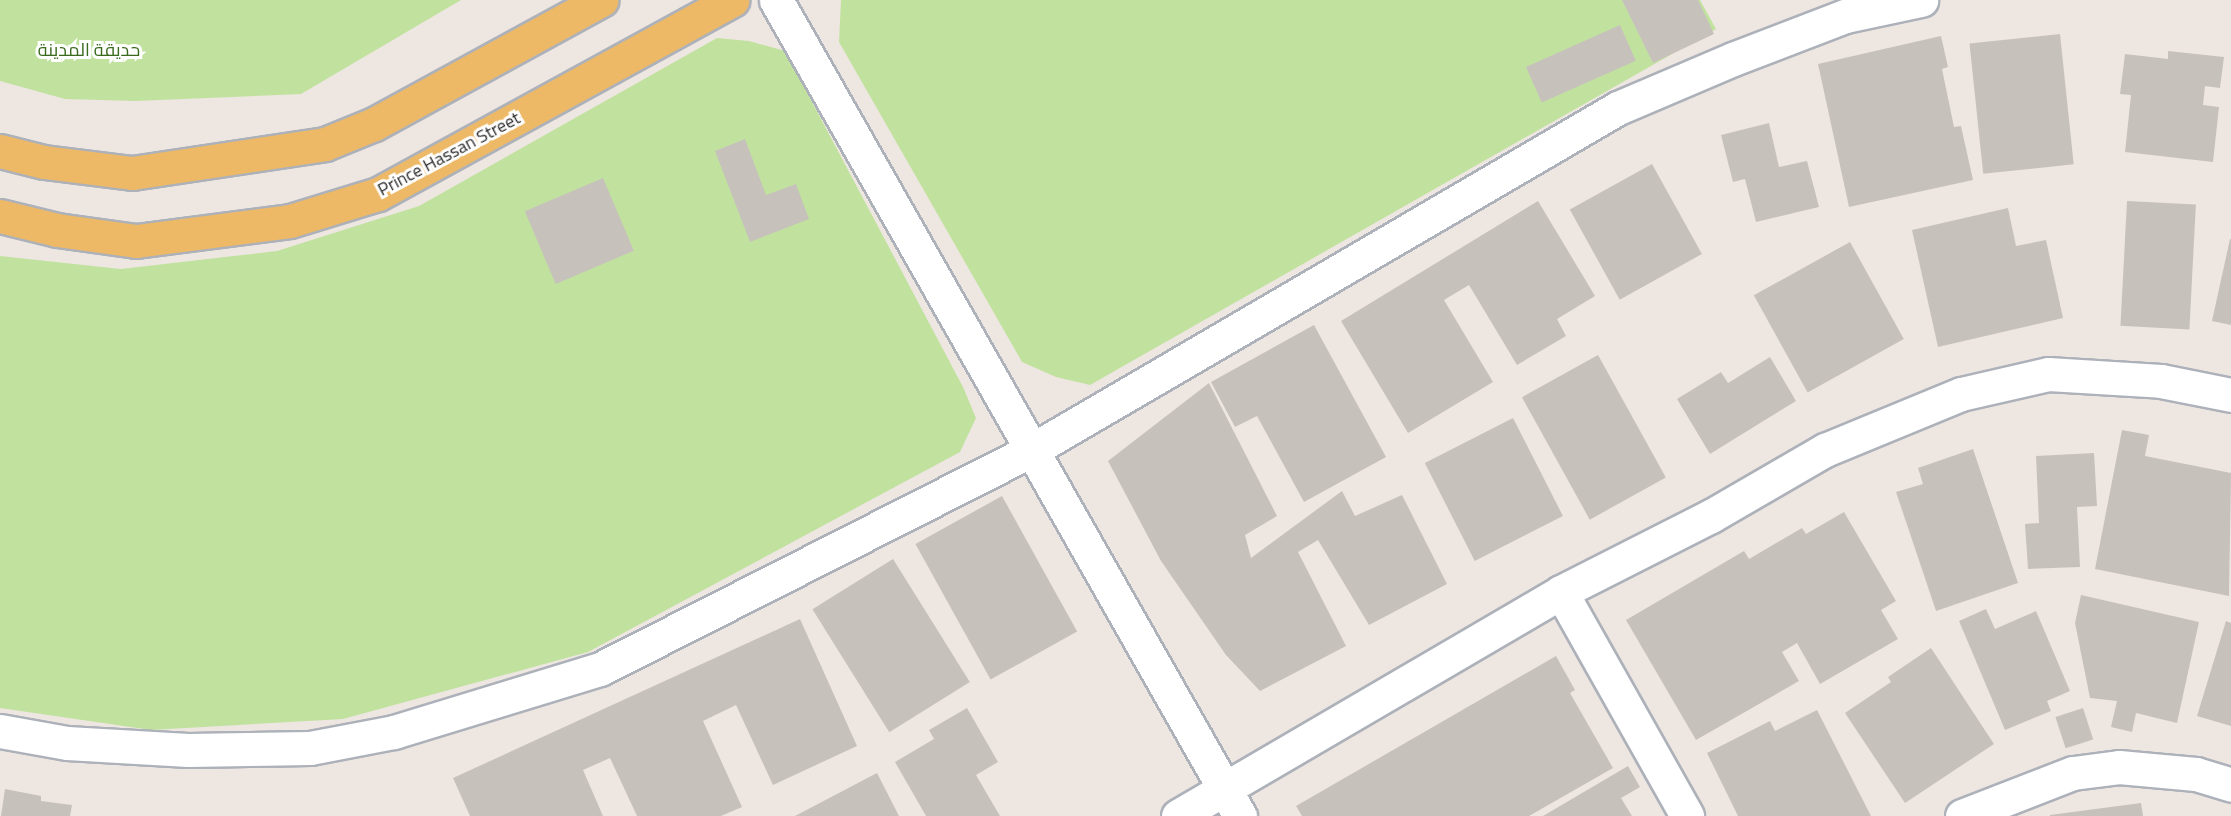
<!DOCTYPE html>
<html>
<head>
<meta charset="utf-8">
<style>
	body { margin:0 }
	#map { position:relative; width:2231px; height:816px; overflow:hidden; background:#eee6e1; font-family:"Titillium Web",Cairo,sans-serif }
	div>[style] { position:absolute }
	.green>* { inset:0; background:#c1e29f }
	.building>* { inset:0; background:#c7c1bc; transform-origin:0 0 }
	.roads { filter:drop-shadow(2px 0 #adb1b9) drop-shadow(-2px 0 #adb1b9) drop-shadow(0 2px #adb1b9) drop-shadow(0 -2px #adb1b9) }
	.minor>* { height:33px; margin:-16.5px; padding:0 16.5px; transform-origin:16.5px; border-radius:16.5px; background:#fff }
	.major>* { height:33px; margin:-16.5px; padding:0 16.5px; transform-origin:16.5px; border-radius:16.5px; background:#edb966 }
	span { translate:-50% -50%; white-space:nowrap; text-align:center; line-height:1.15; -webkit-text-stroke:6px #fff; paint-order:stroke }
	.park-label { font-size:18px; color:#396a1d }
	.street-label { font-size:18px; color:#2d2d2d }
</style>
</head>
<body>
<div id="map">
	<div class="green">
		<div style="clip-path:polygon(0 0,461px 0,301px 94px,135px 101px,65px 99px,0 81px)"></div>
		<div style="clip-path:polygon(841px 0,1700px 0,1716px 29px,1090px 385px,1056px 377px,1022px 362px,839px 42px)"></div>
		<div style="clip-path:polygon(717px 38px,749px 41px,785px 51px,963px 387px,976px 418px,960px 452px,588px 652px,343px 719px,151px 730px,0 708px,0 256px,121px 269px,277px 251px,419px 206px)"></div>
	</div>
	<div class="building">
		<div style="clip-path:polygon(1622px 0,1698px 0,1714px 34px,1653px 63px)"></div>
		<div style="left:1620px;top:25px;width:39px;height:103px;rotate:66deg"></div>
		<div style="left:2060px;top:34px;width:131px;height:91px;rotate:84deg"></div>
		<div style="clip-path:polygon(1941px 36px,1948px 67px,1942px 69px,1954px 127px,1961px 126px,1973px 180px,1849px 207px,1818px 64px)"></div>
		<div style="clip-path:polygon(2168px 51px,2224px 57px,2220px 88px,2205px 86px,2203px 105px,2219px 107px,2213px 162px,2125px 152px,2131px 95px,2120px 94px,2125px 54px,2168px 59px)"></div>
		<div style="clip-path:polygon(1769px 123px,1779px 167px,1807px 161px,1819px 207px,1756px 222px,1745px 179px,1733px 182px,1721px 135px)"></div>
		<div style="clip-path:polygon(745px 139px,766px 195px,796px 184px,809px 219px,750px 242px,715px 151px)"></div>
		<div style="left:1652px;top:164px;width:103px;height:94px;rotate:61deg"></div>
		<div style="left:603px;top:178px;width:79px;height:85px;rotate:67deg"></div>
		<div style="clip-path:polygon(1538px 201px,1595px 296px,1557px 319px,1566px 336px,1517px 365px,1469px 285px,1444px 300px,1493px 382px,1408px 433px,1341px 321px)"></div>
		<div style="left:2127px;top:201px;width:69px;height:125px;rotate:3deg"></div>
		<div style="clip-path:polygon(2008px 208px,2016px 246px,2046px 240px,2063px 318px,1938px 347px,1912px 230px)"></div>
		<div style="clip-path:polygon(2230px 239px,2231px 239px,2231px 325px,2212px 321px)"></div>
		<div style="left:1850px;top:242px;width:111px;height:110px;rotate:61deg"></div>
		<div style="clip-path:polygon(1314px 325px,1386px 457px,1304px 502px,1257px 416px,1235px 427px,1211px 382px)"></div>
		<div style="left:1598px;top:355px;width:140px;height:87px;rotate:61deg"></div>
		<div style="clip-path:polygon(1770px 357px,1796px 401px,1710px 454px,1677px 399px,1721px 372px,1728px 383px)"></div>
		<div style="clip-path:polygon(1209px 383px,1277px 516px,1245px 535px,1251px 558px,1342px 491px,1355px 516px,1402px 495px,1447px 584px,1369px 625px,1318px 540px,1298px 552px,1346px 646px,1260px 691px,1226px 655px,1161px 561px,1108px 461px)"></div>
		<div style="left:1513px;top:418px;width:110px;height:99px;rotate:63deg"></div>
		<div style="clip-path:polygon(2122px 430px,2149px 435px,2145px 456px,2231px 473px,2229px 596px,2095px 569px)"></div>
		<div style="clip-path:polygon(1973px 449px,2018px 583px,1936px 611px,1896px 492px,1923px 484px,1918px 468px)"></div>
		<div style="clip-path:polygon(2094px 453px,2097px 506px,2077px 507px,2080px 567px,2028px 569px,2025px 524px,2039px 523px,2036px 456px)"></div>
		<div style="left:1002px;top:496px;width:155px;height:99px;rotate:61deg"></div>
		<div style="clip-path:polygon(1844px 512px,1896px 601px,1881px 610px,1898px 639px,1820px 684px,1797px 643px,1782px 652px,1799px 681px,1696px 740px,1626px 620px,1744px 551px,1749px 559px,1802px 528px,1806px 534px)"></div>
		<div style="left:893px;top:559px;width:145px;height:95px;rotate:58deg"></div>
		<div style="clip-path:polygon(2081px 595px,2199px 622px,2177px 723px,2136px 713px,2132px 732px,2111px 727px,2117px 701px,2090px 698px,2075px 623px)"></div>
		<div style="clip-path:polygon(1986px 609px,1995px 629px,2036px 611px,2070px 691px,2047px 701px,2051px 711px,2005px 730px,1959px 621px)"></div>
		<div style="clip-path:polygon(800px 619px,857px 746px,773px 785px,736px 705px,703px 721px,742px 807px,721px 816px,637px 816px,610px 758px,583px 770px,603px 816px,470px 816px,453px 778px)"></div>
		<div style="clip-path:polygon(2226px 621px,2231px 623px,2231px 726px,2197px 716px)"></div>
		<div style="clip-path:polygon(1931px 648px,1994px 744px,1905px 803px,1845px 713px,1891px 682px,1888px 677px)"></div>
		<div style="clip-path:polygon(1556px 656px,1575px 690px,1570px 693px,1613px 768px,1529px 816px,1302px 816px,1296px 806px)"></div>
		<div style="clip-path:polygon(967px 708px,998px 762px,976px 775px,1000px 816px,926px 816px,895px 762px,934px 739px,929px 730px)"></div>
		<div style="left:2083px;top:708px;width:33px;height:29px;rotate:72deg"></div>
		<div style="clip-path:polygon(1817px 710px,1871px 816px,1738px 816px,1707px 753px,1770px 721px,1775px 731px)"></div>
		<div style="clip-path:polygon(1628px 766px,1640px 787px,1621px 798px,1632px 816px,1543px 816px)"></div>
		<div style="clip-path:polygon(877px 773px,899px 816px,795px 816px)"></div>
		<div style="clip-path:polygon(5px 789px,41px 796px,41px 801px,72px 805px,70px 816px,1px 816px)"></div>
		<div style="clip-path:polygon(2141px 803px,2143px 816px,2050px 816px,2050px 815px)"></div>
	</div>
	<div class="roads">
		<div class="minor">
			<div style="left:776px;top:0;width:939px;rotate:60.38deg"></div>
			<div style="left:1561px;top:592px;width:257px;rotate:60.6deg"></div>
			<div style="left:0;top:731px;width:68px;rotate:10.2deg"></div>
			<div style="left:67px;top:743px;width:121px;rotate:3.3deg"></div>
			<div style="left:188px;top:750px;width:122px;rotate:-0.9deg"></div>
			<div style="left:310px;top:748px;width:86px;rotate:-10.8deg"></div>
			<div style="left:394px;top:732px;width:215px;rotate:-17deg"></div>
			<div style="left:600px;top:669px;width:484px;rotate:-26.9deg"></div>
			<div style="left:1032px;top:450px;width:678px;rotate:-30.27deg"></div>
			<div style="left:1618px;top:108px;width:125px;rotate:-23.1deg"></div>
			<div style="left:1733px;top:59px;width:120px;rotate:-21deg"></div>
			<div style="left:1845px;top:16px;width:78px;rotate:-11.9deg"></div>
			<div style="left:1178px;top:816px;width:444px;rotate:-30.3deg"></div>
			<div style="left:1561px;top:592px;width:168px;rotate:-26.9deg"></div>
			<div style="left:1711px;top:516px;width:132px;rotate:-30.1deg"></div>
			<div style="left:1825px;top:450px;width:147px;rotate:-22.4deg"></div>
			<div style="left:1961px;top:394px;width:89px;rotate:-12.9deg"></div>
			<div style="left:2048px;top:374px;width:113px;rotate:3.5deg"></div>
			<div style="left:2161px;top:381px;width:71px;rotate:11.3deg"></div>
			<div style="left:1962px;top:816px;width:119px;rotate:-21.2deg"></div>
			<div style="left:2073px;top:773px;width:46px;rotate:-7.4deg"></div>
			<div style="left:2119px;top:767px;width:77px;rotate:5.2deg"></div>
			<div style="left:2196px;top:774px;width:37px;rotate:17deg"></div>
		</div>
		<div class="major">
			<div style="left:0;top:151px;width:45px;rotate:14deg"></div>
			<div style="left:44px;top:162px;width:89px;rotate:7.1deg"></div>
			<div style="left:132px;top:173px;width:195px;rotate:-8.5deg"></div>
			<div style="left:325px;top:144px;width:53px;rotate:-22.2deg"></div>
			<div style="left:374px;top:124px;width:259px;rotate:-28.6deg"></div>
			<div style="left:0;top:216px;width:59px;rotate:13.8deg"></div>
			<div style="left:57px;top:230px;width:80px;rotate:7.9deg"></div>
			<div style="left:136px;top:241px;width:155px;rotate:-7.4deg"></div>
			<div style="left:290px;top:221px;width:92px;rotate:-17.1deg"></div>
			<div style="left:378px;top:194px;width:404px;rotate:-28.7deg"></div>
		</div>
	</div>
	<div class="park-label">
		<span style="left:89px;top:50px">حديقة المدينة</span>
	</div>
	<div class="street-label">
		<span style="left:449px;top:154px;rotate:-28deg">Prince Hassan Street</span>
	</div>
</div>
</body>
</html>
